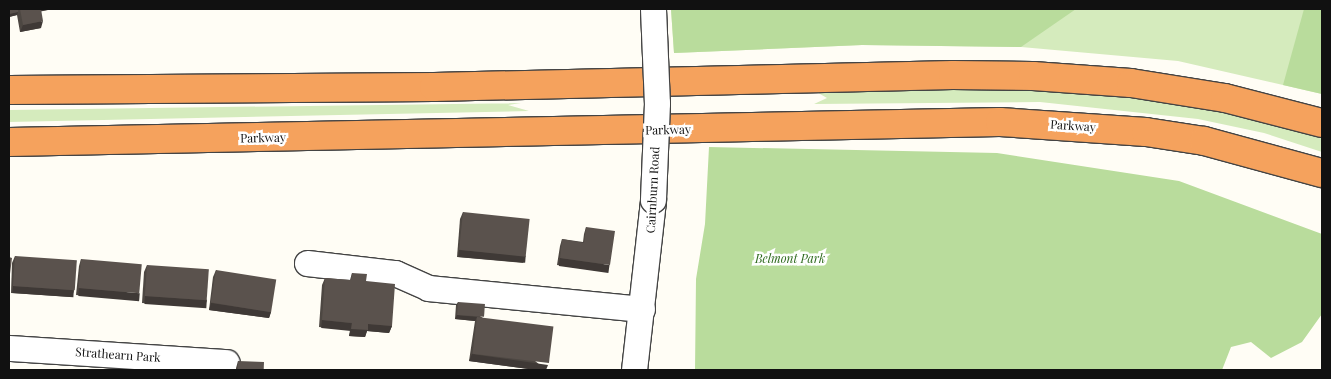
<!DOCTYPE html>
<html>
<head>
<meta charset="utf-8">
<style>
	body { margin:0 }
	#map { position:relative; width:1331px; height:379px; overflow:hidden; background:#fffdf5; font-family:"Playfair Display",serif }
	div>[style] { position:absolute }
	.green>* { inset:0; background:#d5ebbd }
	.forest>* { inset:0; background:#b9dc9c }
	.roads { filter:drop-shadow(1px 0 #444) drop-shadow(-1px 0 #444) drop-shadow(0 1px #444) drop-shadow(0 -1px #444) }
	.minor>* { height:25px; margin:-12.5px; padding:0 12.5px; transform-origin:12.5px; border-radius:12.5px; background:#fff }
	.highway>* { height:28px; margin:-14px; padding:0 14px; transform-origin:14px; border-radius:14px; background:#f5a25d }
	.bridges { filter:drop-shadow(1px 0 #444) drop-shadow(-1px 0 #444) drop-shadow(0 1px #444) drop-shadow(0 -1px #444) }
	.minor-bridge>* { height:25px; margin:-12.5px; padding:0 12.5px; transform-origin:12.5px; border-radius:12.5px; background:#fff }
	.wall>* { inset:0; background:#4d4742 }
	.shaded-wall>* { inset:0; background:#3f3936; transform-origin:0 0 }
	.building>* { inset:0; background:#5a524d; transform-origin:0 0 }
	span { translate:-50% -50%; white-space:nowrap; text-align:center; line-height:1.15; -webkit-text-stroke:5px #fff; paint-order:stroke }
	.street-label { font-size:12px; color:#111 }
	.park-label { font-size:12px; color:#2f6b1f; font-style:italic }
	.frame { position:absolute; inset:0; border:10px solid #111; pointer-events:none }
</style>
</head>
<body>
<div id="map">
	<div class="green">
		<div style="clip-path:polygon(671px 9px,1322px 9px,1322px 94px,1178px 61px,1021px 47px,862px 45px,674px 53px)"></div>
		<div style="clip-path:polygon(1017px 87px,1108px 91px,1212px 104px,1322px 135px,1322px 152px,1264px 133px,1198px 119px,1040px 102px,814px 104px,827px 98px,813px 90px)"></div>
		<div style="clip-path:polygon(521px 103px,508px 105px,529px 111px,9px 122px,9px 110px)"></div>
	</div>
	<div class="forest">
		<div style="clip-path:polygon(671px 9px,1076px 9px,1021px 47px,862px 45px,674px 53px)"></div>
		<div style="clip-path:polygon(1304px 9px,1322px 9px,1322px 94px,1283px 85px)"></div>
		<div style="clip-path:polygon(709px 147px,997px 153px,1179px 181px,1322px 234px,1322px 314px,1302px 342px,1271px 358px,1251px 342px,1231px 347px,1222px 370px,695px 370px,696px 279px,705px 224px)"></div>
	</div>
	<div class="roads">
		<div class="minor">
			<div style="left:307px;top:263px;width:89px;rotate:6.5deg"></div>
			<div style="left:395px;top:273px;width:36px;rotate:24deg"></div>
			<div style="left:428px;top:288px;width:215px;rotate:5.6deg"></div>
			<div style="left:9px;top:348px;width:218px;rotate:3.7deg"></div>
			<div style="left:634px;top:370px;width:171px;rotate:-83.6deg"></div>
		</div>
		<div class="highway">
			<div style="left:9px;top:90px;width:425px;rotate:-0.4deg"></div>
			<div style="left:434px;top:87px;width:519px;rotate:-1.32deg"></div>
			<div style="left:953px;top:75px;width:80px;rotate:0.7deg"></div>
			<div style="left:1033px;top:76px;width:98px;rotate:4.1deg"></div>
			<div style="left:1131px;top:83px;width:95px;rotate:9.1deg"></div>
			<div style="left:1225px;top:98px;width:100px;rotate:14.5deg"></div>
			<div style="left:9px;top:142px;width:991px;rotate:-1.16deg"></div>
			<div style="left:1000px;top:122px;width:146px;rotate:3.9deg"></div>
			<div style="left:1146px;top:132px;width:59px;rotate:8.8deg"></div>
			<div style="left:1204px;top:141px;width:122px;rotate:15.2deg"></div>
		</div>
	</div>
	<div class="bridges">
		<div class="minor-bridge">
			<div style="left:653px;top:9px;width:94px;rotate:87.6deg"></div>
			<div style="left:657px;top:103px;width:97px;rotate:92.4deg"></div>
		</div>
	</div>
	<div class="wall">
		<div style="clip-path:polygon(9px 9px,53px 9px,41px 11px,41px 28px,20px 32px,17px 15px,9px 17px)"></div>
		<div style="clip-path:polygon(463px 212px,524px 263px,457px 257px,460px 219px)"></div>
		<div style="clip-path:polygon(586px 227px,607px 272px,557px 265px,560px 246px,562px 239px,583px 242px,584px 234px)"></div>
		<div style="clip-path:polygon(15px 256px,74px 290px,72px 297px,11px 293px,12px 263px)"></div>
		<div style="clip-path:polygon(81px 259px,137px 300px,76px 295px,79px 266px)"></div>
		<div style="clip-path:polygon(147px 265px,207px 300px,204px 307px,142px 303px,144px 272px)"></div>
		<div style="clip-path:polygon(216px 270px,271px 312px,269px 318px,209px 310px,213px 277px)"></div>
		<div style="clip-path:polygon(352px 273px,366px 281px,392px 326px,389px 333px,367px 331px,365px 337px,349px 336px,350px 330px,319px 327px,322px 285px,325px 278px,350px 280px)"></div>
		<div style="clip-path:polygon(458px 302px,483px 318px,546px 370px,536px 370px,469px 361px,475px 321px,455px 319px,456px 305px)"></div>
		<div style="clip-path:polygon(238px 361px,264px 370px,236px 370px,236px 368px)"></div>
	</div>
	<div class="shaded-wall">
		<div style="clip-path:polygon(39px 9px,53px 9px,38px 12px)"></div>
		<div style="clip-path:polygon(18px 12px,17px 15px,9px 17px,9px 14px)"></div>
		<div style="clip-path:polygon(43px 21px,41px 28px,20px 32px,23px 25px)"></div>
		<div style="left:459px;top:250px;width:67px;height:7px;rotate:5deg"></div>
		<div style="left:560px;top:258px;width:50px;height:8px;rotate:8deg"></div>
		<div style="left:13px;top:286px;width:61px;height:7px;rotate:4deg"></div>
		<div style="left:79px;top:288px;width:61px;height:8px;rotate:5deg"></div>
		<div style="left:145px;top:296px;width:62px;height:8px;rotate:4deg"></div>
		<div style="clip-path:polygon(211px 303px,271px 312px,269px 318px,209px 310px)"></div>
		<div style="clip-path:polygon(457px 315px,477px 317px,475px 321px,455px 319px)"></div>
		<div style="left:322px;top:320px;width:30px;height:8px;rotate:6deg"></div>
		<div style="clip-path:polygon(368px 324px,392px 326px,389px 333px,367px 331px,365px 337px,349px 336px,351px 329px)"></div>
		<div style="clip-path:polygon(472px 354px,548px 365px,546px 370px,536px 370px,469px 361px)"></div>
	</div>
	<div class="building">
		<div style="clip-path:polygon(9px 9px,18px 9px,18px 12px,9px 14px)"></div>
		<div style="clip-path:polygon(20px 9px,41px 9px,43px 21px,23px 25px)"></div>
		<div style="left:463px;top:212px;width:67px;height:38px;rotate:6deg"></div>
		<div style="clip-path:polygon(586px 227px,615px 231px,610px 265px,560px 258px,562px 239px,584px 243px)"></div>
		<div style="left:15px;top:256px;width:62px;height:30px;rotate:4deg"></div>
		<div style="clip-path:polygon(9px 257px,12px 258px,9px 282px)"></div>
		<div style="left:81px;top:259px;width:61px;height:29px;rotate:5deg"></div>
		<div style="left:147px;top:265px;width:62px;height:31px;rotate:4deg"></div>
		<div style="left:216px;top:270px;width:61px;height:33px;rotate:9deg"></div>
		<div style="clip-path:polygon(352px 273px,367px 274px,366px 281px,395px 284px,392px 326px,368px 324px,368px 330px,351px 329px,352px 323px,322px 320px,325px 278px,351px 280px)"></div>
		<div style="left:458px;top:302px;width:27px;height:13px;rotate:4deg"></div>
		<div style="left:477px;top:317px;width:77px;height:37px;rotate:7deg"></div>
		<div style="left:238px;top:361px;width:26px;height:9px;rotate:2deg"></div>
	</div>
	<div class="street-label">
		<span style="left:1073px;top:126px;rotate:4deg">Parkway</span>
		<span style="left:668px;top:130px;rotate:-1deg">Parkway</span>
		<span style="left:263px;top:138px;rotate:-1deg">Parkway</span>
		<span style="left:653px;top:190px;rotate:-87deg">Cairnburn Road</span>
		<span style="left:118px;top:355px;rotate:4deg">Strathearn Park</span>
	</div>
	<div class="park-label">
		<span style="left:790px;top:259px">Belmont Park</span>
	</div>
	<div class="frame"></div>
</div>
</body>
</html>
